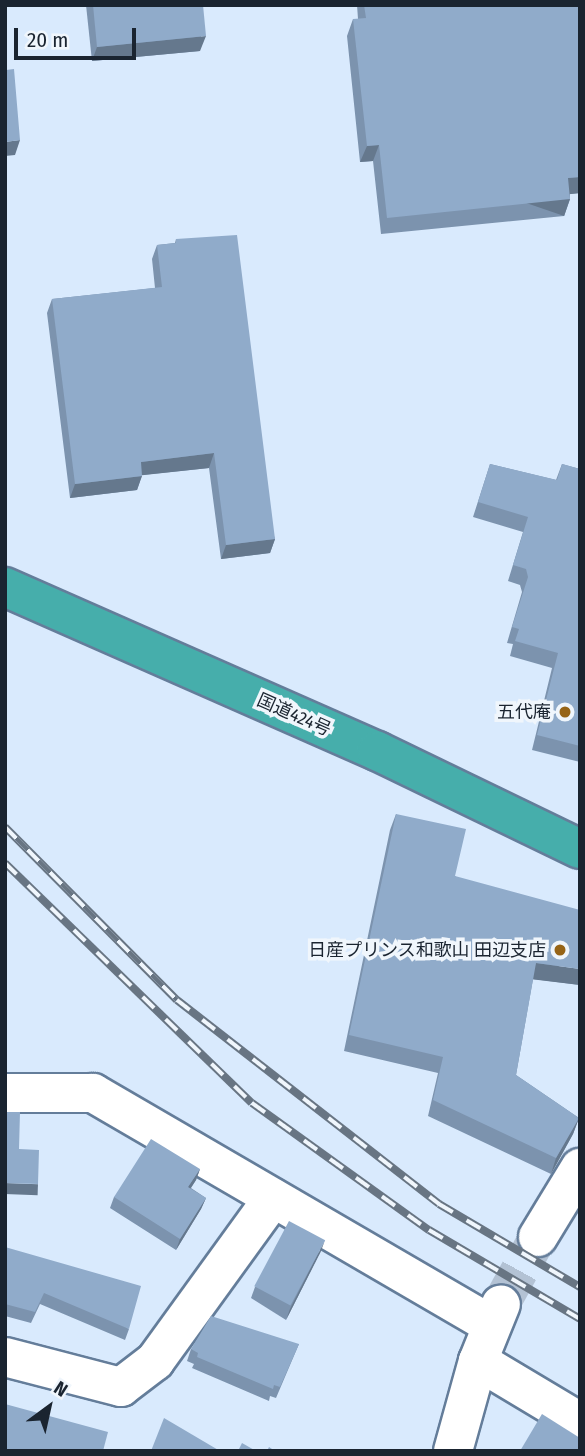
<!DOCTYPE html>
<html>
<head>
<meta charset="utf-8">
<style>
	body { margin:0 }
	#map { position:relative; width:585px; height:1456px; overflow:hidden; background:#d9eafd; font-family:"Fira Sans Condensed","Noto Sans JP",sans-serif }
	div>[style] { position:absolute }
	.street-tunnel>* { height:38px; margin-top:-19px; transform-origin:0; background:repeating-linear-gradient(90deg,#b3c2d4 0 38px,transparent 0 57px) }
	.roads { filter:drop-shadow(2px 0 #647d9a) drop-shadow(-2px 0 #647d9a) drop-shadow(0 2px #647d9a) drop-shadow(0 -2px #647d9a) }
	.street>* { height:38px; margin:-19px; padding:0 19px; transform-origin:19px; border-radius:19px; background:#fff }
	.highway>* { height:38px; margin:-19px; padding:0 19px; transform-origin:19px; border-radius:19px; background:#46aeab }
	.rail>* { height:8px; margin-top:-4px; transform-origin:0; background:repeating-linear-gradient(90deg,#f0f6fc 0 16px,#687583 0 32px); box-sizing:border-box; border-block:2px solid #687583 }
	.wall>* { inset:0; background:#7c93ae }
	.shaded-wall>* { inset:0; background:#65788d; transform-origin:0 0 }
	.building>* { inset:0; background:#90abca; transform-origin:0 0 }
	.dots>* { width:19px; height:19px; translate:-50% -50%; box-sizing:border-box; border:4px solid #f0f6fc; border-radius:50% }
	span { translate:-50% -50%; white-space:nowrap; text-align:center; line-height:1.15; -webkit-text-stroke:7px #f0f6fc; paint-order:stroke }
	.poi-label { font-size:18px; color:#1a2430 }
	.right { translate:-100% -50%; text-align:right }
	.street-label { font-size:18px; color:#1a2430 }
	.frame { position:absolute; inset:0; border:7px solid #1a2430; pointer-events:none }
	.north { position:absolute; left:14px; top:1372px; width:70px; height:70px; -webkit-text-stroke:5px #f0f6fc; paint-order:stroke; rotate:33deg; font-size:19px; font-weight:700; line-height:28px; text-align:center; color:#1a2430 }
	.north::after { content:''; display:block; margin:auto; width:24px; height:32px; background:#1a2430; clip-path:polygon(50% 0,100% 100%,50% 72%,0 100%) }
	.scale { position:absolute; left:14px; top:28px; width:122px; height:32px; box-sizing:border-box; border:4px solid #1a2430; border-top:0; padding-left:9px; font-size:21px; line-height:24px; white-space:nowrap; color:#1a2430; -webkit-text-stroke:5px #f0f6fc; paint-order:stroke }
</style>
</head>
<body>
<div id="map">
	<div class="street-tunnel">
		<div style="left:501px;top:1304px;width:77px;rotate:-61.1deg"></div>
	</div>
	<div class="roads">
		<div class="street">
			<div style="left:5px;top:1093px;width:88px"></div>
			<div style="left:93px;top:1093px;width:459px;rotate:30.2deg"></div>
			<div style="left:538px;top:1237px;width:81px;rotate:-58.7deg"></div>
			<div style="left:5px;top:1357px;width:120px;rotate:14.5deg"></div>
			<div style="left:121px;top:1387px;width:43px;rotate:-37.4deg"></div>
			<div style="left:155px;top:1361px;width:201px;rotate:-54.1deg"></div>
			<div style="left:478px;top:1361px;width:119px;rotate:30.9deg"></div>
			<div style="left:453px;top:1451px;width:93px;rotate:-74.5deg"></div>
			<div style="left:478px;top:1361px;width:61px;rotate:-68deg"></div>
		</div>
		<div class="highway">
			<div style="left:5px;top:587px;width:407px;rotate:23.8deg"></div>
			<div style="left:377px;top:751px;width:225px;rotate:25.8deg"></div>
		</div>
	</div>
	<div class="rail">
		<div style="left:5px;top:827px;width:244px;rotate:45.2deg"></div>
		<div style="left:177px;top:1000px;width:332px;rotate:37.9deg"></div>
		<div style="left:439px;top:1204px;width:164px;rotate:30.5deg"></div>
		<div style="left:5px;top:863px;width:344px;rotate:44.2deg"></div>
		<div style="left:252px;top:1103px;width:218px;rotate:35.7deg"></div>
		<div style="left:429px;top:1230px;width:175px;rotate:30.5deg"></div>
	</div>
	<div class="wall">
		<div style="clip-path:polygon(86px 5px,203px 5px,200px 51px,92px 61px)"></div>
		<div style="clip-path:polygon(357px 5px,580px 5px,580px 193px,570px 194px,570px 199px,564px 216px,381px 234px,373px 161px,360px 162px,347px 36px,353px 19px,358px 19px)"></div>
		<div style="clip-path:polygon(176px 239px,275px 539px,270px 553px,221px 559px,209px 468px,142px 475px,137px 490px,70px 498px,47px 313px,52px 299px,155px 288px,152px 259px,157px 245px,175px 243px)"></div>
		<div style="clip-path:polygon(490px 464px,556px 480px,562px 464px,580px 469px,580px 762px,532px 750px,552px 668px,510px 656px,513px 644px,507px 643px,522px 592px,520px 585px,508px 581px,523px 532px,473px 517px)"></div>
		<div style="clip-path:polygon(396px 814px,455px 876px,580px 985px,533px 979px,516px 1075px,579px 1118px,573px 1134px,551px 1174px,428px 1116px,438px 1073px,344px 1051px,390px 830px)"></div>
		<div style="clip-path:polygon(200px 1169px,196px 1180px,191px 1188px,206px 1198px,201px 1209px,176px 1250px,110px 1208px,114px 1197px)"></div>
		<div style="clip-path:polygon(5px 1247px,129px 1329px,125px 1340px,40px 1304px,31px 1323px,5px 1316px)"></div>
		<div style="clip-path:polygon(321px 1251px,286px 1320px,251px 1298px,255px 1287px)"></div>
		<div style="clip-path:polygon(299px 1344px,276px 1398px,270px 1396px,269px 1401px,192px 1368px,194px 1364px,187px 1361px,191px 1349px)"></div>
	</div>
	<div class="shaded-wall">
		<div style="clip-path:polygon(206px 36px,200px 51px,92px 61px,97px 47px)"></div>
		<div style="clip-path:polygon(20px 140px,15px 155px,5px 156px,5px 142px)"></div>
		<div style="clip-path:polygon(379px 145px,373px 161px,360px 162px,367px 146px)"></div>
		<div style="clip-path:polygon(580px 177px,580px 193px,562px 195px,568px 178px)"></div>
		<div style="left:570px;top:199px;width:18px;height:184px;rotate:109deg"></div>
		<div style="clip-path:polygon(214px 453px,209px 468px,135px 476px,141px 462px)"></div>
		<div style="clip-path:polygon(142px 476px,137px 490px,70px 498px,75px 484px)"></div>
		<div style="clip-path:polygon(275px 539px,270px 553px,221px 559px,226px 545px)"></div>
		<div style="clip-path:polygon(536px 963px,580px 969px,580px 985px,530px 979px)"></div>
		<div style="clip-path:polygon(579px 1118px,573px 1134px,551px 1174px,556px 1158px)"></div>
		<div style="clip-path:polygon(200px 1169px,196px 1180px,184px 1198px,188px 1187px)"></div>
		<div style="left:5px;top:1183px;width:33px;height:11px;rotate:2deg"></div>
		<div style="clip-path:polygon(206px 1198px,201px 1209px,176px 1250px,180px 1239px)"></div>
		<div style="clip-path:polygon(325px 1240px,321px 1251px,286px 1320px,290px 1309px)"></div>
	</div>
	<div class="building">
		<div style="clip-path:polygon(93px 5px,203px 5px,206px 36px,97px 47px)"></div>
		<div style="clip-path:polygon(364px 5px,580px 5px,580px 177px,568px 178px,570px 199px,387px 218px,379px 145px,367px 146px,353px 19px,366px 18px)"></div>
		<div style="clip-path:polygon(5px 61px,6px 70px,14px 69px,20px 140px,5px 142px)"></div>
		<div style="clip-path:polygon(237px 235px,275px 539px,226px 545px,214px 453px,141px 462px,142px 476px,75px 484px,52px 299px,162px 287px,157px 245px,176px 243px,176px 239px)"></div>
		<div style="clip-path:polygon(490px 464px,557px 480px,562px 464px,580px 469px,580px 746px,537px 735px,558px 653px,515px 641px,519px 629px,512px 627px,528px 577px,526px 569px,513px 565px,528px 517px,478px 502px)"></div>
		<div style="clip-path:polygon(396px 814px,466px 829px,455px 876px,580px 910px,580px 969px,536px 963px,516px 1075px,579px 1118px,556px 1158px,433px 1100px,443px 1057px,349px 1035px)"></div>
		<div style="clip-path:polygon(5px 1112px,20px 1112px,19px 1149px,39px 1150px,38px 1184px,5px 1183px)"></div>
		<div style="clip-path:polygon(151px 1139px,200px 1169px,188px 1187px,206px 1198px,180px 1239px,114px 1197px)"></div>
		<div style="left:289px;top:1221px;width:41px;height:74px;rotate:28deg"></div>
		<div style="clip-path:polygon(5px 1247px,141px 1286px,129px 1329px,44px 1293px,35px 1312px,5px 1304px)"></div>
		<div style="clip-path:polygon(211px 1316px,299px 1344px,280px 1387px,274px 1385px,273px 1389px,197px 1357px,198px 1353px,191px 1349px)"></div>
		<div style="clip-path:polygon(5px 1404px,108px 1432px,103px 1451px,5px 1451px)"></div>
		<div style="clip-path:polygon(542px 1414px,580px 1438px,580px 1451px,520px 1451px)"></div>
		<div style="clip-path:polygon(164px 1418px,220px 1451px,151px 1451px)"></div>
		<div style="clip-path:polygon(242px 1443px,256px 1451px,238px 1451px)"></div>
		<div style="clip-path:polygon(269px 1447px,275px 1451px,267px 1451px)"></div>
	</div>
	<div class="dots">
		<div style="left:565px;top:712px;background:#966417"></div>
		<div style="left:560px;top:950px;background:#966417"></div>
	</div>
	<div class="poi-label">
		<span class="right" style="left:551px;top:712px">五代庵</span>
		<span class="right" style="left:546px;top:950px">日産プリンス和歌山 田辺支店</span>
	</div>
	<div class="street-label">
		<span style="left:294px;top:715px;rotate:24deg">国道424号</span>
	</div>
	<div class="frame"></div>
	<div class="north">N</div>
	<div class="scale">20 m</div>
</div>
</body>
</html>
